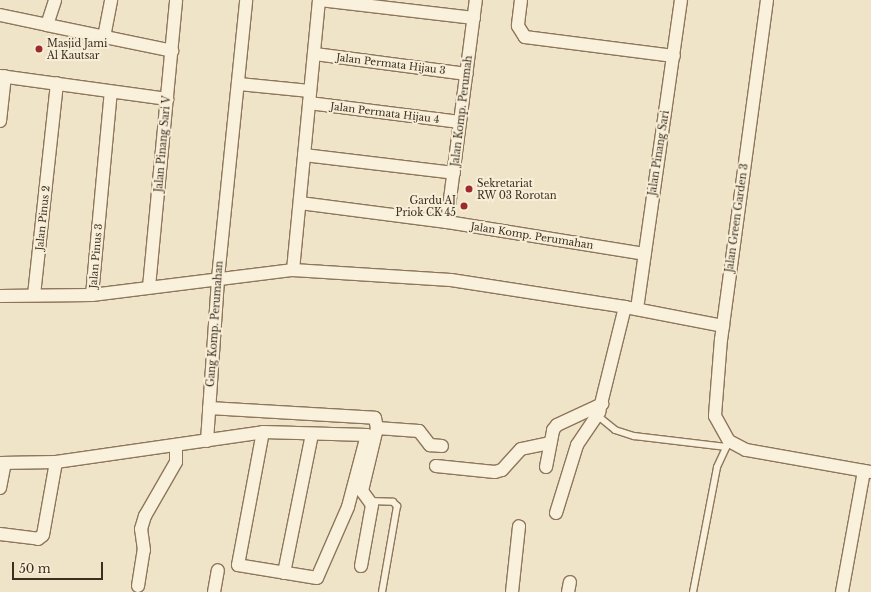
<!DOCTYPE html>
<html>
<head>
<meta charset="utf-8">
<style>
	body { margin:0 }
	#map { position:relative; width:871px; height:592px; overflow:hidden; background:#f0e4c8; font-family:"Libre Baskerville",serif }
	div>[style] { position:absolute }
	.roads { filter:drop-shadow(1px 0 #8d765c) drop-shadow(-1px 0 #8d765c) drop-shadow(0 1px #8d765c) drop-shadow(0 -1px #8d765c) }
	.service>* { height:6px; margin:-3px; padding:0 3px; transform-origin:3px; border-radius:3px; background:#faf1dc }
	.minor>* { height:12px; margin:-6px; padding:0 6px; transform-origin:6px; border-radius:6px; background:#faf1dc }
	.dots>* { width:11px; height:11px; translate:-50% -50%; box-sizing:border-box; border:2px solid #f7eed8; border-radius:50% }
	span { translate:-50% -50%; white-space:nowrap; text-align:center; line-height:1.15; -webkit-text-stroke:4px #f7eed8; paint-order:stroke }
	.poi-label { font-size:10px; color:#3d2e20 }
	.left { translate:0 -50%; text-align:left }
	.right { translate:-100% -50%; text-align:right }
	.street-label { font-size:10px; color:#3d2e20 }
	.scale { position:absolute; left:12px; top:562px; width:91px; height:18px; box-sizing:border-box; border:2px solid #3d2e20; border-top:0; padding-left:5px; font-size:12px; line-height:14px; white-space:nowrap; color:#3d2e20; -webkit-text-stroke:3px #f7eed8; paint-order:stroke }
</style>
</head>
<body>
<div id="map">
	<div class="roads">
		<div class="service">
			<div style="left:598px;top:416px;width:22px;rotate:39deg"></div>
			<div style="left:615px;top:430px;width:20px;rotate:18deg"></div>
			<div style="left:634px;top:436px;width:93px;rotate:6.8deg"></div>
			<div style="left:369px;top:501px;width:24px;rotate:2deg"></div>
			<div style="left:393px;top:502px;width:6px;rotate:45deg"></div>
			<div style="left:397px;top:506px;width:87px;rotate:99.9deg"></div>
			<div style="left:693px;top:592px;width:127px;rotate:-79.1deg"></div>
			<div style="left:717px;top:467px;width:29px;rotate:-65deg"></div>
		</div>
		<div class="minor">
			<div style="left:320px;top:0;width:155px;rotate:6.7deg"></div>
			<div style="left:521px;top:0;width:26px;rotate:97deg"></div>
			<div style="left:518px;top:26px;width:13px;rotate:58deg"></div>
			<div style="left:525px;top:37px;width:150px;rotate:7.3deg"></div>
			<div style="left:767px;top:0;width:342px;rotate:97.7deg"></div>
			<div style="left:721px;top:339px;width:77px;rotate:94.5deg"></div>
			<div style="left:715px;top:416px;width:29px;rotate:61deg"></div>
			<div style="left:729px;top:441px;width:19px;rotate:28deg"></div>
			<div style="left:746px;top:450px;width:127px;rotate:10deg"></div>
			<div style="left:0;top:15px;width:48px;rotate:12deg"></div>
			<div style="left:47px;top:25px;width:26px;rotate:-72deg"></div>
			<div style="left:47px;top:25px;width:128px;rotate:11.7deg"></div>
			<div style="left:104px;top:37px;width:38px;rotate:-79deg"></div>
			<div style="left:315px;top:54px;width:153px;rotate:7.5deg"></div>
			<div style="left:0;top:76px;width:169px;rotate:7.8deg"></div>
			<div style="left:239px;top:84px;width:71px;rotate:5.6deg"></div>
			<div style="left:309px;top:103px;width:152px;rotate:7.2deg"></div>
			<div style="left:0;top:121px;width:45px;rotate:-83.7deg"></div>
			<div style="left:304px;top:155px;width:151px;rotate:6.8deg"></div>
			<div style="left:300px;top:203px;width:148px;rotate:7.4deg"></div>
			<div style="left:447px;top:222px;width:200px;rotate:9.2deg"></div>
			<div style="left:447px;top:222px;width:224px;rotate:-82.6deg"></div>
			<div style="left:293px;top:270px;width:271px;rotate:-84.5deg"></div>
			<div style="left:149px;top:287px;width:288px;rotate:-84.6deg"></div>
			<div style="left:34px;top:295px;width:213px;rotate:-83.8deg"></div>
			<div style="left:92px;top:295px;width:204px;rotate:-84.7deg"></div>
			<div style="left:0;top:296px;width:92px;rotate:-0.6deg"></div>
			<div style="left:92px;top:295px;width:203px;rotate:-7.1deg"></div>
			<div style="left:293px;top:270px;width:158px;rotate:3.6deg"></div>
			<div style="left:451px;top:280px;width:176px;rotate:8.8deg"></div>
			<div style="left:625px;top:307px;width:100px;rotate:11deg"></div>
			<div style="left:637px;top:309px;width:312px;rotate:-81.9deg"></div>
			<div style="left:209px;top:408px;width:166px;rotate:3.4deg"></div>
			<div style="left:375px;top:418px;width:10px;rotate:79deg"></div>
			<div style="left:377px;top:428px;width:65px;rotate:103.4deg"></div>
			<div style="left:362px;top:491px;width:17px;rotate:54deg"></div>
			<div style="left:372px;top:505px;width:62px;rotate:100.2deg"></div>
			<div style="left:377px;top:428px;width:42px;rotate:4.1deg"></div>
			<div style="left:419px;top:431px;width:18px;rotate:52deg"></div>
			<div style="left:430px;top:445px;width:12px;rotate:5deg"></div>
			<div style="left:207px;top:441px;width:163px;rotate:-86.1deg"></div>
			<div style="left:218px;top:278px;width:279px;rotate:-84.2deg"></div>
			<div style="left:0;top:463px;width:56px;rotate:-1deg"></div>
			<div style="left:56px;top:462px;width:209px;rotate:-8.2deg"></div>
			<div style="left:263px;top:432px;width:104px;rotate:1.7deg"></div>
			<div style="left:367px;top:435px;width:74px;rotate:104.8deg"></div>
			<div style="left:348px;top:507px;width:77px;rotate:113.6deg"></div>
			<div style="left:317px;top:578px;width:80px;rotate:-170.7deg"></div>
			<div style="left:238px;top:565px;width:135px;rotate:-79.4deg"></div>
			<div style="left:436px;top:466px;width:59px;rotate:5.8deg"></div>
			<div style="left:495px;top:472px;width:7px;rotate:-16deg"></div>
			<div style="left:502px;top:470px;width:28px;rotate:-48deg"></div>
			<div style="left:521px;top:449px;width:30px;rotate:-12deg"></div>
			<div style="left:546px;top:467px;width:38px;rotate:-79deg"></div>
			<div style="left:553px;top:430px;width:6px;rotate:-51deg"></div>
			<div style="left:557px;top:425px;width:50px;rotate:-25deg"></div>
			<div style="left:0;top:488px;width:25px;rotate:-79deg"></div>
			<div style="left:556px;top:513px;width:71px;rotate:-72.8deg"></div>
			<div style="left:577px;top:445px;width:40px;rotate:-56deg"></div>
			<div style="left:599px;top:412px;width:108px;rotate:-76.1deg"></div>
			<div style="left:0;top:534px;width:38px;rotate:7deg"></div>
			<div style="left:38px;top:539px;width:6px;rotate:-39deg"></div>
			<div style="left:43px;top:535px;width:74px;rotate:-79.9deg"></div>
			<div style="left:284px;top:573px;width:142px;rotate:-78.6deg"></div>
			<div style="left:138px;top:586px;width:36px;rotate:-81deg"></div>
			<div style="left:144px;top:550px;width:21px;rotate:-98deg"></div>
			<div style="left:141px;top:529px;width:14px;rotate:-73deg"></div>
			<div style="left:145px;top:516px;width:62px;rotate:-60.1deg"></div>
			<div style="left:176px;top:462px;width:17px;rotate:-90deg"></div>
			<div style="left:214px;top:592px;width:22px;rotate:-80deg"></div>
			<div style="left:512px;top:592px;width:66px;rotate:-83.9deg"></div>
			<div style="left:568px;top:592px;width:10px;rotate:-79deg"></div>
			<div style="left:842px;top:592px;width:123px;rotate:-79.7deg"></div>
		</div>
	</div>
	<div class="dots">
		<div style="left:39px;top:49px;background:#9e2a2b"></div>
		<div style="left:469px;top:189px;background:#9e2a2b"></div>
		<div style="left:464px;top:206px;background:#9e2a2b"></div>
	</div>
	<div class="poi-label">
		<span class="left" style="left:47px;top:49px">Masjid Jami<br>Al Kautsar</span>
		<span class="left" style="left:477px;top:189px">Sekretariat<br>RW 03 Rorotan</span>
		<span class="right" style="left:456px;top:206px">Gardu AJ<br>Priok CK 45</span>
	</div>
	<div class="street-label">
		<span style="left:391px;top:64px;rotate:7deg">Jalan Permata Hijau 3</span>
		<span style="left:462px;top:111px;rotate:-83deg">Jalan Komp. Perumah</span>
		<span style="left:385px;top:113px;rotate:7deg">Jalan Permata Hijau 4</span>
		<span style="left:163px;top:144px;rotate:-85deg">Jalan Pinang Sari V</span>
		<span style="left:659px;top:153px;rotate:-81deg">Jalan Pinang Sari</span>
		<span style="left:43px;top:218px;rotate:-84deg">Jalan Pinus 2</span>
		<span style="left:737px;top:218px;rotate:-82deg">Jalan Green Garden 3</span>
		<span style="left:532px;top:236px;rotate:9deg">Jalan Komp. Perumahan</span>
		<span style="left:96px;top:256px;rotate:-85deg">Jalan Pinus 3</span>
		<span style="left:215px;top:324px;rotate:-86deg">Gang Komp. Perumahan</span>
	</div>
	<div class="scale">50 m</div>
</div>
</body>
</html>
